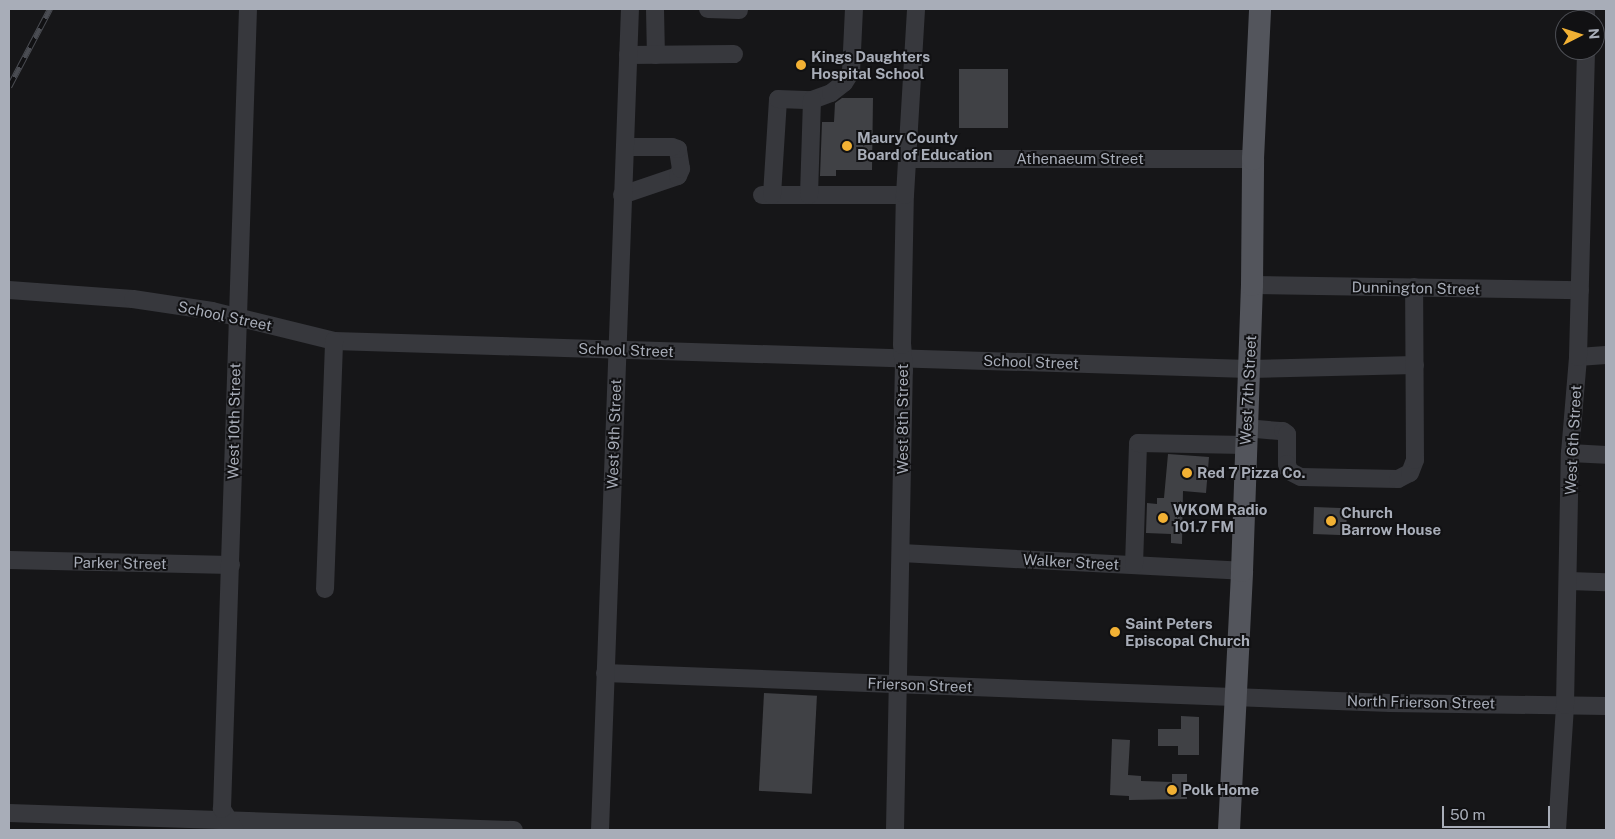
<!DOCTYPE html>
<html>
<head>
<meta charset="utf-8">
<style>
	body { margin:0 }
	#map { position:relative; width:1615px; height:839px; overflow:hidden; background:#161618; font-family:"Public Sans",sans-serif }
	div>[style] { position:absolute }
	.building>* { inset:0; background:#404145; transform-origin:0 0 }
	.minor>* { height:18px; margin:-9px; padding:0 9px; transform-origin:9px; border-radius:9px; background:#37383d }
	.major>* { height:22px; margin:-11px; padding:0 11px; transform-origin:11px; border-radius:11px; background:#53555c }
	.rail>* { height:5.5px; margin-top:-2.75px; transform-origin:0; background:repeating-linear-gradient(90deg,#111113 0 11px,#4a4c52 0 22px); box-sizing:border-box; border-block:1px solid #4a4c52 }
	.dots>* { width:14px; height:14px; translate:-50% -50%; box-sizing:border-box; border:2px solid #111113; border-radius:50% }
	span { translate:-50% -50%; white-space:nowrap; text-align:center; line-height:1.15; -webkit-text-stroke:4px #111113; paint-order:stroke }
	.poi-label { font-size:15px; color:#a8adb8; font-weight:700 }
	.left { translate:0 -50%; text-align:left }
	.street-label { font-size:15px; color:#a8adb8 }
	.frame { position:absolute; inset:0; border:10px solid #a8adb8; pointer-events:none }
	.north { position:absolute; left:1555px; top:10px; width:50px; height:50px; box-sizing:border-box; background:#111113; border:1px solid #4d4f55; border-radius:50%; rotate:85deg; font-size:14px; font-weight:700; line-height:20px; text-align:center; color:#a8adb8 }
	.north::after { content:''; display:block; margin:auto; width:18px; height:22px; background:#f2b134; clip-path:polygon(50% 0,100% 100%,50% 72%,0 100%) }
	.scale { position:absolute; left:1442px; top:806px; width:108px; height:22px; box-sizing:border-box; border:2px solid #a8adb8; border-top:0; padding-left:6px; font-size:15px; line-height:18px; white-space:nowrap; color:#a8adb8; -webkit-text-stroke:4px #111113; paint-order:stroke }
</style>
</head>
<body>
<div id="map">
	<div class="building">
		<div style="left:959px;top:69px;width:49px;height:59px"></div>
		<div style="clip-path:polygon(842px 98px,873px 98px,872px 170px,836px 170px,836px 176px,820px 176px,822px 122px,834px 122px,835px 103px)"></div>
		<div style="clip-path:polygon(1168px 454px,1209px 457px,1206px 493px,1183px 491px,1182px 544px,1171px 543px,1171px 534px,1146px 533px,1147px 503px,1157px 504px,1157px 498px,1164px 498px)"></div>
		<div style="left:1314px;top:507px;width:33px;height:27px;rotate:2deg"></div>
		<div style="left:764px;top:693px;width:53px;height:98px;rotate:3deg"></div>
		<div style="clip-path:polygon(1181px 716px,1199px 717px,1199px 755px,1178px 755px,1178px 746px,1158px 746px,1158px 729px,1181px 729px)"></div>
		<div style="clip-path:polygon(1112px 739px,1130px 740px,1128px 775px,1141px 776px,1141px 781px,1172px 782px,1172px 774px,1187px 774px,1187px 799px,1129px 800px,1129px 796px,1110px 795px)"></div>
	</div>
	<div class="minor">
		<div style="left:655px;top:9px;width:46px;rotate:88.8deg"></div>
		<div style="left:708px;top:9px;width:31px;rotate:2deg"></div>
		<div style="left:1586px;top:20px;width:11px;rotate:-90deg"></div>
		<div style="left:628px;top:55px;width:106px;rotate:-0.5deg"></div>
		<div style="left:906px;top:159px;width:347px"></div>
		<div style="left:622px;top:195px;width:59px;rotate:-18.7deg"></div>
		<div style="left:678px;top:176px;width:8px;rotate:-67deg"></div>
		<div style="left:681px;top:169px;width:20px;rotate:-99deg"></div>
		<div style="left:678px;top:149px;width:6px;rotate:-162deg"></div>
		<div style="left:672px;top:147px;width:47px;rotate:180deg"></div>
		<div style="left:762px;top:195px;width:143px"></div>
		<div style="left:772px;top:195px;width:96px;rotate:-86.4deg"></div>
		<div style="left:778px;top:99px;width:34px;rotate:2deg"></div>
		<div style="left:812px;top:100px;width:20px;rotate:-20deg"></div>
		<div style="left:831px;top:93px;width:16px;rotate:-38deg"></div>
		<div style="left:844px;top:83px;width:13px;rotate:-58deg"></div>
		<div style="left:851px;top:72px;width:63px;rotate:-87.3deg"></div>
		<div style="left:809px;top:195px;width:95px;rotate:-88.2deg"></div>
		<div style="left:1252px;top:285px;width:328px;rotate:0.9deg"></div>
		<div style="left:9px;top:290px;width:124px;rotate:4.2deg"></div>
		<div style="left:133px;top:299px;width:80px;rotate:8.6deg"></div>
		<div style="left:212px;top:311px;width:126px;rotate:13.8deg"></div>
		<div style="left:334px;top:341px;width:915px;rotate:1.75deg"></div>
		<div style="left:1249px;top:369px;width:166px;rotate:-1.4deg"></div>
		<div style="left:1578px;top:357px;width:28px;rotate:-4deg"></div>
		<div style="left:1245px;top:428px;width:38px;rotate:5deg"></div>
		<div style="left:1283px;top:431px;width:5px;rotate:37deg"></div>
		<div style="left:1287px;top:434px;width:30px;rotate:90deg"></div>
		<div style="left:1287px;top:464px;width:7px;rotate:74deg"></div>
		<div style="left:1289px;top:471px;width:13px;rotate:27deg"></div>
		<div style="left:1301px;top:477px;width:97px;rotate:1.2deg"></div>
		<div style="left:1398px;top:479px;width:13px;rotate:-27deg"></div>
		<div style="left:1410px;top:473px;width:14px;rotate:-69deg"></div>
		<div style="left:1415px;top:460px;width:173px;rotate:-90.3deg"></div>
		<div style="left:1570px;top:453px;width:36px;rotate:3deg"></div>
		<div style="left:901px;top:553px;width:341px;rotate:3deg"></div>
		<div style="left:9px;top:560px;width:222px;rotate:1.3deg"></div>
		<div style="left:1134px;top:565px;width:122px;rotate:-88.1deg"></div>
		<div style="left:1138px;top:443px;width:107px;rotate:1.1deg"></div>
		<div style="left:1569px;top:581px;width:37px;rotate:2deg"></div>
		<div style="left:325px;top:589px;width:248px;rotate:-87.9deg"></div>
		<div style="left:605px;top:673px;width:786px;rotate:2.19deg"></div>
		<div style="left:1390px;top:703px;width:216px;rotate:0.8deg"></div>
		<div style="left:9px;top:813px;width:505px;rotate:1.93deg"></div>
		<div style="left:235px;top:830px;width:25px;rotate:-122deg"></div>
		<div style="left:222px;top:809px;width:800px;rotate:-88.14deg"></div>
		<div style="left:600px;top:830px;width:822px;rotate:-87.91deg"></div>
		<div style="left:895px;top:830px;width:459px;rotate:-88.9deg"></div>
		<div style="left:904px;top:371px;width:26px;rotate:-94deg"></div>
		<div style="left:902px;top:345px;width:150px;rotate:-88.9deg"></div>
		<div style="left:905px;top:195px;width:186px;rotate:-86.6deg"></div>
		<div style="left:1557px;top:830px;width:125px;rotate:-86.3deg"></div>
		<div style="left:1565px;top:705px;width:252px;rotate:-88.9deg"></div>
		<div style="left:1570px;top:453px;width:96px;rotate:-85.2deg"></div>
		<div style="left:1578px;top:357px;width:307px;rotate:-88.5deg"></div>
	</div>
	<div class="major">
		<div style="left:1229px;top:830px;width:259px;rotate:-87.1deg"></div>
		<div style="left:1242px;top:571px;width:286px;rotate:-88deg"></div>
		<div style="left:1252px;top:285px;width:126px;rotate:-89.5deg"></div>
		<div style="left:1253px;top:159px;width:150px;rotate:-87.3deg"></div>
	</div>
	<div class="rail">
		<div style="left:9px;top:87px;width:88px;rotate:-62.3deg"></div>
	</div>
	<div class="dots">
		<div style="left:801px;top:65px;background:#f2b134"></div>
		<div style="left:847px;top:146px;background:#f2b134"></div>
		<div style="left:1187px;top:473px;background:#f2b134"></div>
		<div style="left:1163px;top:518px;background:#f2b134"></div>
		<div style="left:1331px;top:521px;background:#f2b134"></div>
		<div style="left:1115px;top:632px;background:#f2b134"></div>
		<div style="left:1172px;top:790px;background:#f2b134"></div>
	</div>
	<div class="poi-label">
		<span class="left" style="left:811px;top:65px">Kings Daughters<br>Hospital School</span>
		<span class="left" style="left:857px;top:146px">Maury County<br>Board of Education</span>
		<span class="left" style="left:1197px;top:473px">Red 7 Pizza Co.</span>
		<span class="left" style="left:1173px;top:518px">WKOM Radio<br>101.7 FM</span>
		<span class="left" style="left:1341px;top:521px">Church<br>Barrow House</span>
		<span class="left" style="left:1125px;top:632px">Saint Peters<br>Episcopal Church</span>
		<span class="left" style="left:1182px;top:790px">Polk Home</span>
	</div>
	<div class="street-label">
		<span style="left:1080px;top:159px">Athenaeum Street</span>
		<span style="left:1416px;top:288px;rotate:1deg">Dunnington Street</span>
		<span style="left:225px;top:316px;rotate:12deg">School Street</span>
		<span style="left:626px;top:350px;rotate:2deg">School Street</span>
		<span style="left:1031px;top:362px;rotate:2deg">School Street</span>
		<span style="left:1248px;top:390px;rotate:-87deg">West 7th Street</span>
		<span style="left:903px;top:419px;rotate:-90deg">West 8th Street</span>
		<span style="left:234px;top:421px;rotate:-89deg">West 10th Street</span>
		<span style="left:614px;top:434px;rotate:-88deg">West 9th Street</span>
		<span style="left:1573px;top:440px;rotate:-87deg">West 6th Street</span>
		<span style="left:1071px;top:562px;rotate:3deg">Walker Street</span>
		<span style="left:120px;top:563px;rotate:1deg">Parker Street</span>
		<span style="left:920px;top:685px;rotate:2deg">Frierson Street</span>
		<span style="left:1421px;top:702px;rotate:1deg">North Frierson Street</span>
	</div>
	<div class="frame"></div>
	<div class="north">N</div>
	<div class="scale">50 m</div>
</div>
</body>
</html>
